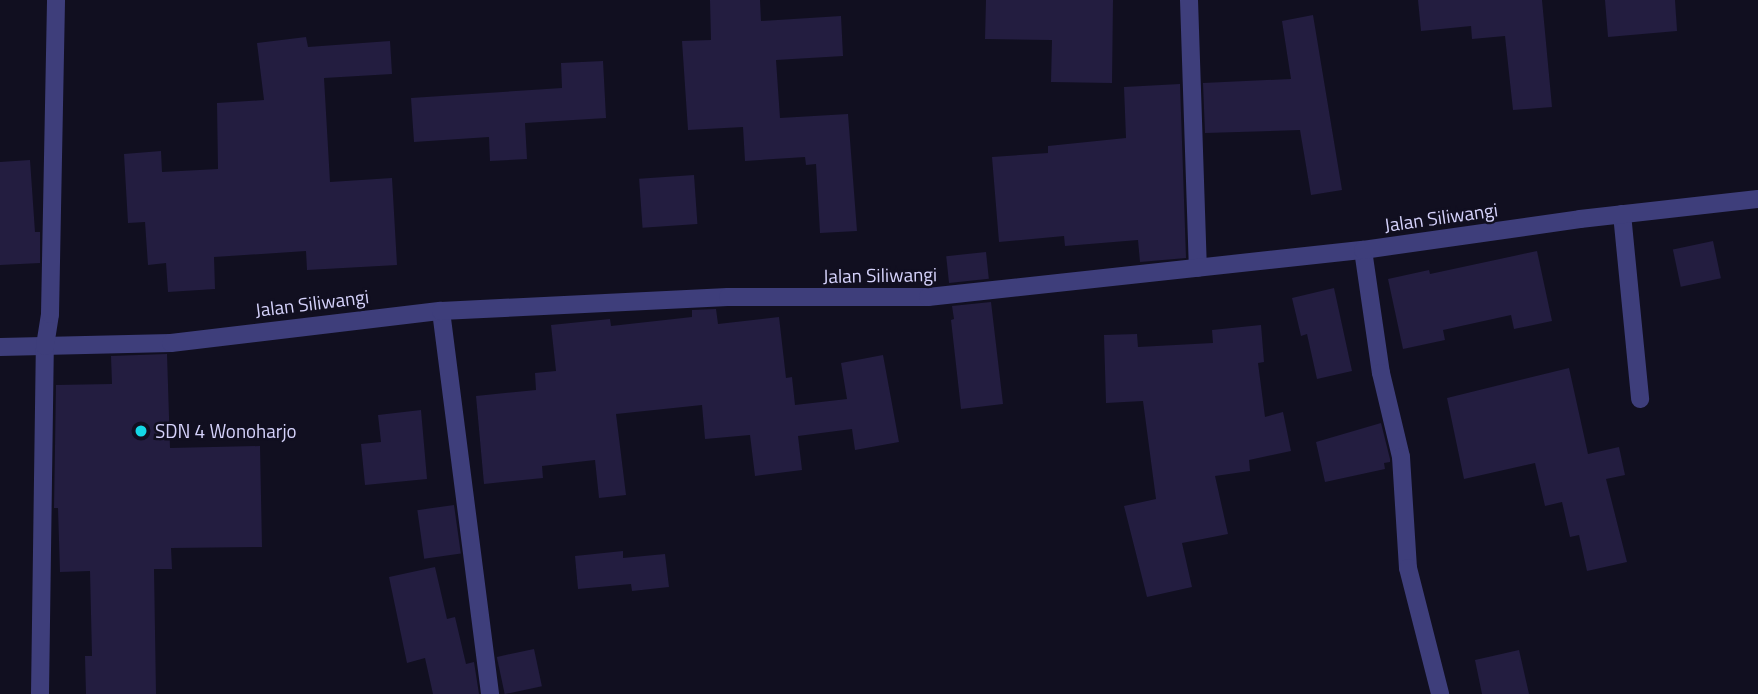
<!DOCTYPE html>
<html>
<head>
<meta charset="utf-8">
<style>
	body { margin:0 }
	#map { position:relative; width:1758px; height:694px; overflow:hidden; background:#110f20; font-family:"Titillium Web",sans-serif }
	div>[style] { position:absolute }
	.building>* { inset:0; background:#231d40; transform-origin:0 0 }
	.street>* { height:18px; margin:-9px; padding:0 9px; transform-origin:9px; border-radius:9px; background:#3e3e7b }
	.dots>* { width:19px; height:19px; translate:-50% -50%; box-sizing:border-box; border:4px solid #110f20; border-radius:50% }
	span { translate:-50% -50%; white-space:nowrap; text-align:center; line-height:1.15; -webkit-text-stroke:5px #110f20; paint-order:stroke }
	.street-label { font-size:19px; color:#d5d2fb }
	.poi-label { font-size:19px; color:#d5d2fb }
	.left { translate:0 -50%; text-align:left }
</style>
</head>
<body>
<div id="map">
	<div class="building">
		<div style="clip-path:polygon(710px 0,760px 0,761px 21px,841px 16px,843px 56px,776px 60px,780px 118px,848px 114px,857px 231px,820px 233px,816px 164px,806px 165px,805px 157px,745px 161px,743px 127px,688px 130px,682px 41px,711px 40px)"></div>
		<div style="clip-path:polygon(986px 0,1113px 0,1112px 83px,1051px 82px,1052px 40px,985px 39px)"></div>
		<div style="clip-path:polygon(1418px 0,1542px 0,1552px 107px,1513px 110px,1505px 36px,1472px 39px,1471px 26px,1421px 31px)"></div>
		<div style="clip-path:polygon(1605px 0,1675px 0,1677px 31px,1608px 37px)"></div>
		<div style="clip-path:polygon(1313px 15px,1342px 190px,1311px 195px,1300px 130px,1205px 133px,1203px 83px,1291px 79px,1282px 21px)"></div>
		<div style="clip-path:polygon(306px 37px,308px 47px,390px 41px,392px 74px,324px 78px,330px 182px,392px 178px,397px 265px,307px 270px,306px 251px,214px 257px,215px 289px,168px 292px,166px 263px,148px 265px,145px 222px,128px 223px,124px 154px,161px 151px,162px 172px,218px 169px,217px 103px,264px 100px,257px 43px)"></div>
		<div style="clip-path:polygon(603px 61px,606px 118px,525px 123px,527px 159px,490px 161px,489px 137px,414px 142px,411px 98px,562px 88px,561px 63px)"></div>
		<div style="clip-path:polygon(1180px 84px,1186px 258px,1140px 262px,1138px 240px,1065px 246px,1064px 236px,999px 242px,992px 157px,1048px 153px,1048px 146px,1126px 138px,1124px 87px)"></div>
		<div style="clip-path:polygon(30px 160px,35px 232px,40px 232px,40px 263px,0 265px,0 162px)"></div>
		<div style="left:694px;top:175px;width:49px;height:55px;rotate:86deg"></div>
		<div style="left:1713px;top:241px;width:38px;height:41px;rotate:78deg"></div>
		<div style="clip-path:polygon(1537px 251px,1552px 321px,1514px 329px,1511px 315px,1443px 330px,1445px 340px,1403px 349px,1388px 279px,1429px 270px,1430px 274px)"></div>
		<div style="left:986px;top:252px;width:27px;height:40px;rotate:84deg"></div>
		<div style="clip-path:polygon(1334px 288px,1352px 371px,1317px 379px,1307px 334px,1301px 336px,1292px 298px)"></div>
		<div style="clip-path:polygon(991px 302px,1003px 404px,961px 409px,951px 320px,954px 319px,952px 306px)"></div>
		<div style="clip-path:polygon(716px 309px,718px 324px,779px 317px,786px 378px,792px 377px,795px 405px,847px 399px,841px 363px,883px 355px,899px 442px,855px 450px,852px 429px,798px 436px,802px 470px,755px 476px,750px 435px,705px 439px,702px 405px,616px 414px,626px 495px,599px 498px,595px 460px,542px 466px,543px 478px,484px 484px,476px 396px,536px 390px,535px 373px,556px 371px,551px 325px,610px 319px,611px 326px,692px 317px,692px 310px)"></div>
		<div style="clip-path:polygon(1261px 325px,1264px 362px,1258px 363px,1265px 417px,1283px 412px,1291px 451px,1249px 460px,1250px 471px,1215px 476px,1228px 534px,1182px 543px,1192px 587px,1147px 597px,1124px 506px,1156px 499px,1143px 401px,1106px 403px,1104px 335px,1137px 334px,1138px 347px,1213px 343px,1212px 330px)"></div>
		<div style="clip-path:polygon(167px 354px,170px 448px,260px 446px,262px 547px,171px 548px,172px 569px,154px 569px,156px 694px,86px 694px,85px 656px,92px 656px,90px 571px,60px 572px,58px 508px,54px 508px,56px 385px,112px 384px,111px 356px)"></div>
		<div style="clip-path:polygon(1569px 368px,1588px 454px,1619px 447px,1625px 475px,1606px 479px,1627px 562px,1587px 571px,1579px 535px,1570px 537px,1562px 502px,1545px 506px,1535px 463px,1464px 479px,1447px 398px)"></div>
		<div style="clip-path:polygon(421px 410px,427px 479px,365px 485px,361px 444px,381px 442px,378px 415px)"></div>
		<div style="clip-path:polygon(1381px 423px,1390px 459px,1390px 462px,1384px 463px,1385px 469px,1325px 482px,1316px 442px)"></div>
		<div style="left:454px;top:505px;width:49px;height:37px;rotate:82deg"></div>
		<div style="clip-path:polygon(623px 551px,623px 558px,665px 554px,669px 587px,632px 591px,631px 584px,578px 589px,575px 556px)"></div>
		<div style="clip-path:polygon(435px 567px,447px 619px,455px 617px,466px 664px,474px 662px,479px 694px,433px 694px,425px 658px,407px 663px,389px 577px)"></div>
		<div style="left:534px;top:649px;width:38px;height:38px;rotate:78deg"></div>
		<div style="clip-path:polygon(1519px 650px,1529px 694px,1482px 694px,1475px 660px)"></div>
	</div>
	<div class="street">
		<div style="left:1189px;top:0;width:268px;rotate:88.1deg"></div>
		<div style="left:1622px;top:214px;width:186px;rotate:84.4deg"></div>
		<div style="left:1363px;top:250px;width:124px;rotate:81.7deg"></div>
		<div style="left:1381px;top:373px;width:86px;rotate:76.6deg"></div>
		<div style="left:1401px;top:457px;width:111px;rotate:86.4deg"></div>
		<div style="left:1408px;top:568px;width:130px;rotate:75.7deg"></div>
		<div style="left:441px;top:311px;width:386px;rotate:82.7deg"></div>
		<div style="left:0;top:347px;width:171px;rotate:-1.3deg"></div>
		<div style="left:171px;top:343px;width:272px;rotate:-6.8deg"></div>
		<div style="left:441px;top:311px;width:287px;rotate:-2.8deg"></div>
		<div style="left:728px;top:297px;width:200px"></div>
		<div style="left:928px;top:297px;width:438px;rotate:-6.2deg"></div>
		<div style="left:1363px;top:250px;width:219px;rotate:-8.1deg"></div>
		<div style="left:1580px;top:219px;width:179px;rotate:-6.4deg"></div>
		<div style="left:40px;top:694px;width:348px;rotate:-89.2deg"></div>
		<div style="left:45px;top:346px;width:32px;rotate:-81deg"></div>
		<div style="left:50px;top:314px;width:314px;rotate:-88.9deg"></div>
	</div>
	<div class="dots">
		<div style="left:141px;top:431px;background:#14d8e6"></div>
	</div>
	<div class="street-label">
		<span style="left:1441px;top:217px;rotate:-8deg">Jalan Siliwangi</span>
		<span style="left:880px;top:275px;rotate:-1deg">Jalan Siliwangi</span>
		<span style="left:312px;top:303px;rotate:-7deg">Jalan Siliwangi</span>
	</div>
	<div class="poi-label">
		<span class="left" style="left:155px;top:431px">SDN 4 Wonoharjo</span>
	</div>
</div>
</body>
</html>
